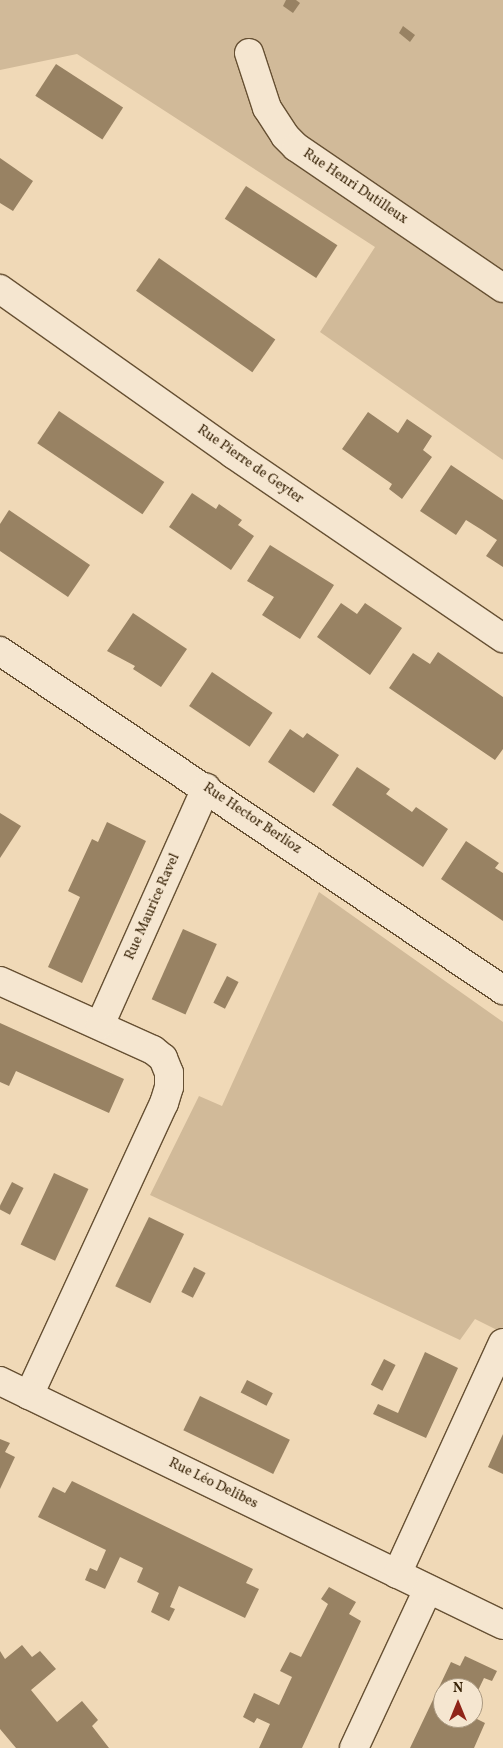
<!DOCTYPE html>
<html>
<head>
<meta charset="utf-8">
<style>
	body { margin:0 }
	#map { position:relative; width:503px; height:1748px; overflow:hidden; background:#f0d9b7; font-family:Vollkorn,serif }
	div>[style] { position:absolute }
	.green>* { inset:0; background:#d1ba99 }
	.building>* { inset:0; background:#988263; transform-origin:0 0 }
	.roads { filter:drop-shadow(1px 0 #665033) drop-shadow(-1px 0 #665033) drop-shadow(0 1px #665033) drop-shadow(0 -1px #665033) }
	.minor>* { height:28px; margin:-14px; padding:0 14px; transform-origin:14px; border-radius:14px; background:#f5e6d0 }
	span { translate:-50% -50%; white-space:nowrap; text-align:center; line-height:1.15; -webkit-text-stroke:4px #f5e6d0; paint-order:stroke }
	.street-label { font-size:14px; color:#382307 }
	.north { position:absolute; left:433px; top:1678px; width:50px; height:50px; box-sizing:border-box; background:#f5e6d0; border:1px solid #a99880; border-radius:50%; rotate:0deg; font-size:14px; font-weight:700; line-height:20px; text-align:center; color:#382307 }
	.north::after { content:''; display:block; margin:auto; width:18px; height:22px; background:#8f2418; clip-path:polygon(50% 0,100% 100%,50% 72%,0 100%) }
</style>
</head>
<body>
<div id="map">
	<div class="green">
		<div style="clip-path:polygon(0 0,503px 0,503px 460px,320px 332px,375px 247px,77px 54px,0 70px)"></div>
		<div style="clip-path:polygon(319px 892px,503px 1022px,503px 1333px,475px 1319px,460px 1340px,150px 1195px,199px 1096px,222px 1106px)"></div>
	</div>
	<div class="building">
		<div style="clip-path:polygon(286px 0,296px 0,300px 3px,293px 13px,283px 6px)"></div>
		<div style="clip-path:polygon(403px 26px,415px 35px,410px 42px,399px 33px)"></div>
		<div style="left:56px;top:64px;width:80px;height:38px;rotate:33deg"></div>
		<div style="clip-path:polygon(0 158px,33px 181px,13px 211px,0 203px)"></div>
		<div style="left:246px;top:186px;width:109px;height:39px;rotate:33deg"></div>
		<div style="left:159px;top:258px;width:142px;height:40px;rotate:35deg"></div>
		<div style="left:59px;top:411px;width:127px;height:39px;rotate:34deg"></div>
		<div style="clip-path:polygon(368px 412px,398px 433px,407px 419px,432px 436px,423px 450px,432px 457px,402px 499px,389px 489px,392px 484px,342px 449px)"></div>
		<div style="clip-path:polygon(451px 465px,503px 500px,503px 567px,486px 556px,497px 540px,482px 530px,466px 520px,456px 535px,420px 511px)"></div>
		<div style="clip-path:polygon(192px 493px,216px 509px,219px 504px,242px 520px,238px 525px,254px 536px,231px 570px,169px 527px)"></div>
		<div style="clip-path:polygon(9px 510px,90px 565px,68px 597px,0 551px,0 524px)"></div>
		<div style="clip-path:polygon(270px 545px,334px 585px,300px 639px,262px 615px,274px 597px,247px 581px)"></div>
		<div style="clip-path:polygon(341px 603px,357px 614px,365px 603px,402px 628px,370px 675px,317px 637px)"></div>
		<div style="clip-path:polygon(133px 613px,187px 649px,161px 687px,133px 669px,135px 666px,107px 651px)"></div>
		<div style="clip-path:polygon(438px 652px,503px 697px,503px 749px,495px 760px,389px 688px,413px 653px,430px 664px)"></div>
		<div style="left:212px;top:672px;width:73px;height:41px;rotate:34deg"></div>
		<div style="clip-path:polygon(290px 729px,303px 738px,307px 733px,339px 755px,314px 793px,268px 762px)"></div>
		<div style="clip-path:polygon(357px 767px,390px 789px,386px 794px,412px 812px,416px 807px,448px 829px,423px 867px,332px 805px)"></div>
		<div style="clip-path:polygon(0 813px,21px 826px,0 858px)"></div>
		<div style="clip-path:polygon(107px 822px,146px 841px,82px 983px,48px 967px,80px 897px,68px 891px,92px 839px,98px 842px)"></div>
		<div style="clip-path:polygon(466px 841px,499px 863px,495px 868px,503px 873px,503px 921px,441px 879px)"></div>
		<div style="left:183px;top:929px;width:37px;height:77px;rotate:24deg"></div>
		<div style="left:227px;top:976px;width:13px;height:30px;rotate:27deg"></div>
		<div style="clip-path:polygon(0 1023px,124px 1079px,109px 1113px,16px 1071px,9px 1086px,0 1082px)"></div>
		<div style="left:54px;top:1173px;width:38px;height:79px;rotate:25deg"></div>
		<div style="left:12px;top:1182px;width:13px;height:30px;rotate:27deg"></div>
		<div style="left:149px;top:1217px;width:39px;height:77px;rotate:26deg"></div>
		<div style="left:194px;top:1267px;width:13px;height:28px;rotate:27deg"></div>
		<div style="clip-path:polygon(425px 1352px,458px 1368px,426px 1438px,373px 1414px,378px 1404px,398px 1413px)"></div>
		<div style="left:384px;top:1359px;width:13px;height:29px;rotate:27deg"></div>
		<div style="left:247px;top:1380px;width:29px;height:14px;rotate:27deg"></div>
		<div style="left:200px;top:1396px;width:100px;height:38px;rotate:26deg"></div>
		<div style="clip-path:polygon(503px 1434px,503px 1474px,488px 1467px)"></div>
		<div style="clip-path:polygon(0 1439px,10px 1443px,5px 1452px,15px 1457px,0 1489px)"></div>
		<div style="clip-path:polygon(72px 1481px,253px 1569px,246px 1583px,259px 1589px,245px 1618px,179px 1586px,170px 1607px,175px 1609px,169px 1621px,151px 1612px,159px 1593px,137px 1582px,143px 1568px,120px 1557px,105px 1589px,85px 1580px,90px 1568px,97px 1571px,106px 1550px,38px 1517px,53px 1487px,65px 1493px)"></div>
		<div style="clip-path:polygon(329px 1587px,356px 1602px,349px 1614px,361px 1621px,302px 1748px,259px 1748px,270px 1724px,257px 1718px,254px 1723px,243px 1717px,254px 1693px,279px 1705px,292px 1677px,280px 1671px,290px 1652px,301px 1657px,328px 1604px,321px 1599px)"></div>
		<div style="clip-path:polygon(22px 1645px,32px 1657px,40px 1651px,56px 1669px,31px 1690px,57px 1722px,82px 1701px,98px 1720px,92px 1726px,109px 1748px,16px 1748px,0 1729px,0 1651px,5px 1659px)"></div>
		<div style="clip-path:polygon(465px 1656px,497px 1671px,492px 1681px,484px 1678px,473px 1701px,473px 1688px,443px 1688px,443px 1718px,473px 1717px,485px 1723px,474px 1748px,410px 1748px,451px 1662px,460px 1666px)"></div>
	</div>
	<div class="roads">
		<div class="minor">
			<div style="left:249px;top:53px;width:58px;rotate:71.9deg"></div>
			<div style="left:267px;top:108px;width:33px;rotate:57deg"></div>
			<div style="left:285px;top:136px;width:16px;rotate:45deg"></div>
			<div style="left:296px;top:147px;width:250px;rotate:34.3deg"></div>
			<div style="left:0;top:289px;width:286px;rotate:35.3deg"></div>
			<div style="left:233px;top:454px;width:327px;rotate:34.3deg"></div>
			<div style="left:0;top:651px;width:607px;rotate:33.98deg"></div>
			<div style="left:0;top:981px;width:168px;rotate:24.3deg"></div>
			<div style="left:153px;top:1050px;width:13px;rotate:39deg"></div>
			<div style="left:163px;top:1058px;width:16px;rotate:68deg"></div>
			<div style="left:169px;top:1073px;width:14px;rotate:90deg"></div>
			<div style="left:169px;top:1087px;width:17px;rotate:107deg"></div>
			<div style="left:164px;top:1103px;width:322px;rotate:114.8deg"></div>
			<div style="left:100px;top:1025px;width:260px;rotate:-65.9deg"></div>
			<div style="left:0;top:1381px;width:559px;rotate:25.88deg"></div>
			<div style="left:397px;top:1574px;width:254px;rotate:-65.4deg"></div>
			<div style="left:354px;top:1748px;width:175px;rotate:-65deg"></div>
		</div>
	</div>
	<div class="street-label">
		<span style="left:355px;top:187px;rotate:34deg">Rue Henri Dutilleux</span>
		<span style="left:250px;top:465px;rotate:35deg">Rue Pierre de Geyter</span>
		<span style="left:252px;top:819px;rotate:34deg">Rue Hector Berlioz</span>
		<span style="left:153px;top:907px;rotate:-66deg">Rue Maurice Ravel</span>
		<span style="left:213px;top:1484px;rotate:26deg">Rue Léo Delibes</span>
	</div>
	<div class="north">N</div>
</div>
</body>
</html>
